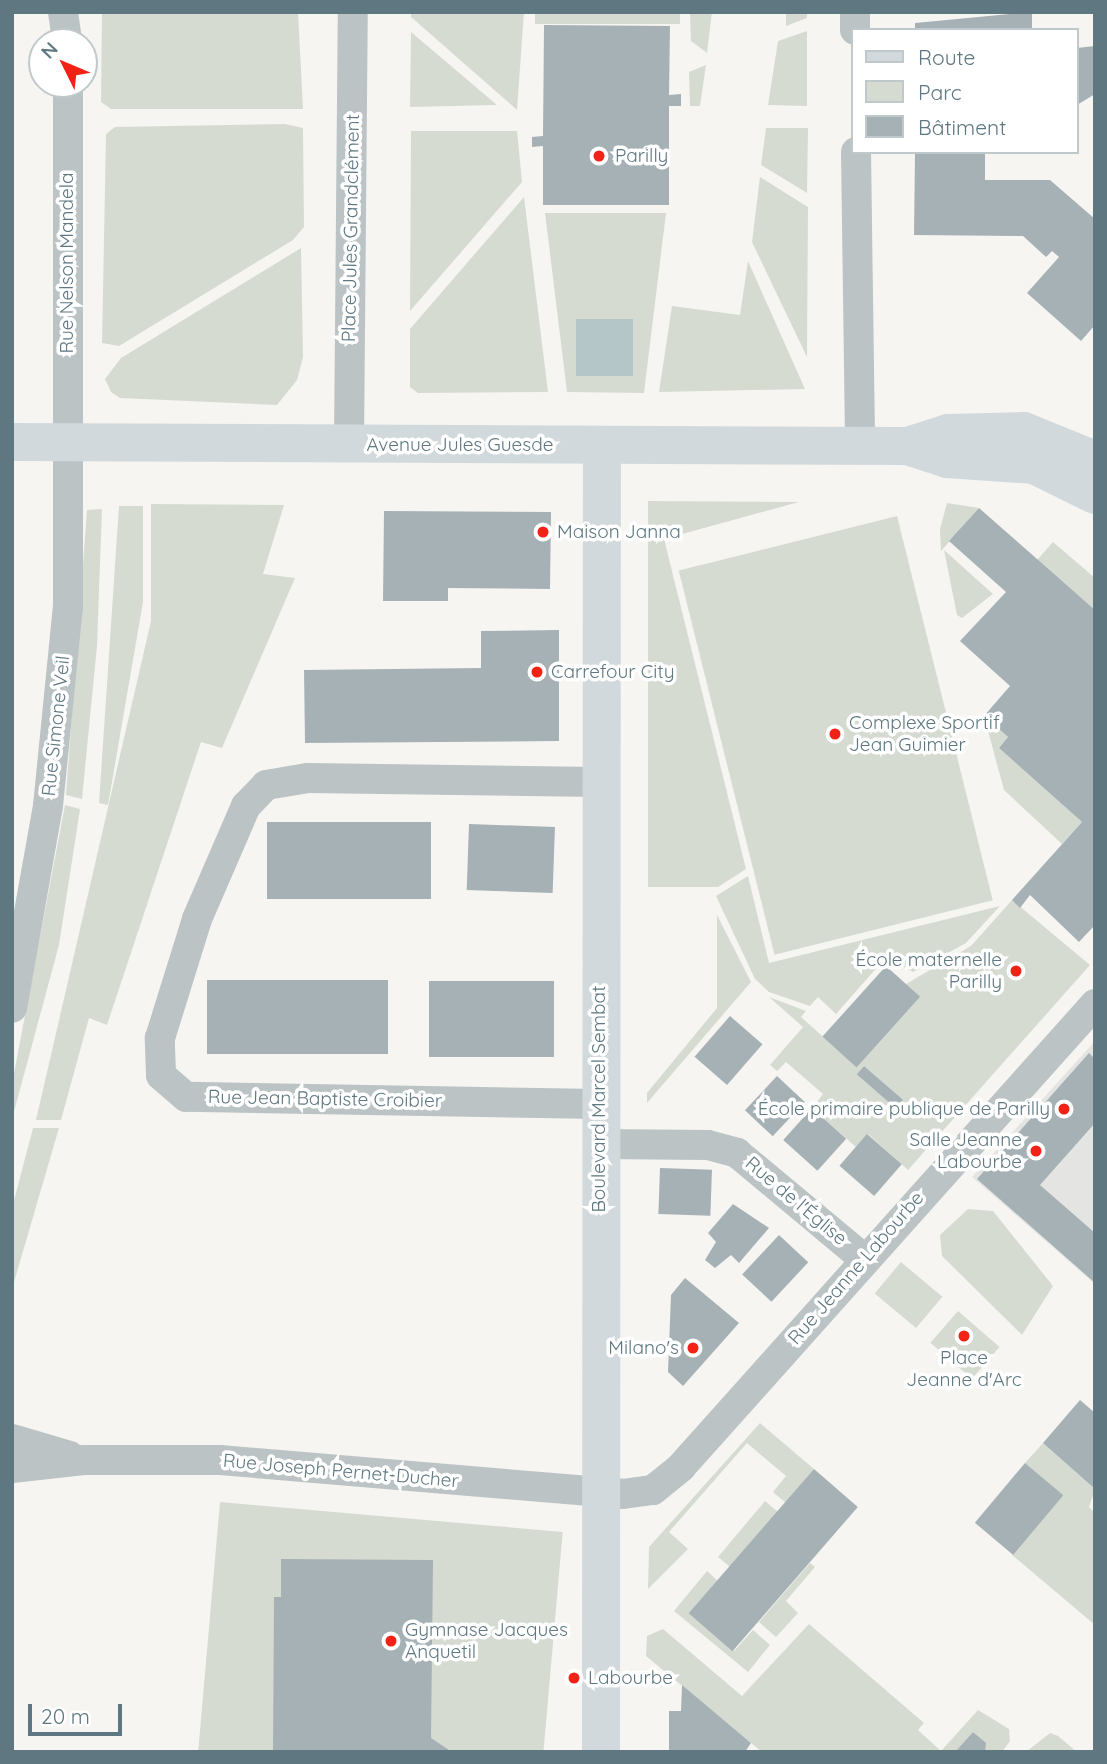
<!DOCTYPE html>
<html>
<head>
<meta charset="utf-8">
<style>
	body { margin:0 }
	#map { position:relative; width:1107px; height:1764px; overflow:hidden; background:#f6f5f2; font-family:Quicksand,sans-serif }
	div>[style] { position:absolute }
	.built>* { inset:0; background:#e4e5e3 }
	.green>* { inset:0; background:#d6dbd1; transform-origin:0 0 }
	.water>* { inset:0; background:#b4c6c8; transform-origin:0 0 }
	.building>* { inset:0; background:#a5b1b5; transform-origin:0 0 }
	.street>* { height:30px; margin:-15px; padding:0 15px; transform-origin:15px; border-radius:15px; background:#bbc3c5 }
	.secondary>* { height:38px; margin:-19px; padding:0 19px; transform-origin:19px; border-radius:19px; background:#d2d9dc }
	.dots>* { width:19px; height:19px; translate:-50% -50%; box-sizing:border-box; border:4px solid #fff; border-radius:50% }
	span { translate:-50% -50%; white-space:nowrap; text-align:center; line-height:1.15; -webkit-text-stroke:7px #fff; paint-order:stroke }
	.poi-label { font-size:19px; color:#5e7780 }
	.left { translate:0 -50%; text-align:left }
	.right { translate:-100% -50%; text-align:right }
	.street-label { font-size:19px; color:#5e7780 }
	.frame { position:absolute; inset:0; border:14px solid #5e7780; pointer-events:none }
	.legend { position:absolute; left:851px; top:28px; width:228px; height:126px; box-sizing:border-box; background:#fff; border:2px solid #bfc9cc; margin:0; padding:9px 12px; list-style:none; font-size:21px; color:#5e7780 }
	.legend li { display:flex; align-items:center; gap:14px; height:35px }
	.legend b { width:35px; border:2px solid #bfc9cc }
	.north { position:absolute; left:28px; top:28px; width:70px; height:70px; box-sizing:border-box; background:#fff; border:2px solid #bfc9cc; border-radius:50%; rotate:313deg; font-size:19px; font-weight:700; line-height:28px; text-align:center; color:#5e7780 }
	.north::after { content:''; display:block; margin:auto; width:24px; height:32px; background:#f22316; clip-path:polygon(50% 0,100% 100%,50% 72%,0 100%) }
	.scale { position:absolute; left:28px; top:1704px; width:94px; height:32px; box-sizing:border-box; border:4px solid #5e7780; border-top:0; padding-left:9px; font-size:21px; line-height:24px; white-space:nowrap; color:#5e7780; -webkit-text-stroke:5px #fff; paint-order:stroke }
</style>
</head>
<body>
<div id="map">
	<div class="built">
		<div style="clip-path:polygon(1095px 1041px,1095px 1284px,972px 1177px)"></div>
	</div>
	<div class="green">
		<div style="clip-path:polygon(102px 12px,298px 12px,303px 109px,111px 109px,101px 102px)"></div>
		<div style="clip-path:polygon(411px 12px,524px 12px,517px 110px,411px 17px)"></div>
		<div style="left:535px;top:12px;width:145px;height:12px"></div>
		<div style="clip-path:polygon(690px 12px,712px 12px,707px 53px,691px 41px)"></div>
		<div style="clip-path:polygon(786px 12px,807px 12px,807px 18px,786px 26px)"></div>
		<div style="clip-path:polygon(807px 31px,807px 106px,768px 105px,778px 41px)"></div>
		<div style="clip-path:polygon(411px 32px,497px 105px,410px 107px)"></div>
		<div style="clip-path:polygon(706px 65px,700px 106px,690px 106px,689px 72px)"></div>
		<div style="clip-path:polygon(285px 124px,303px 128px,304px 227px,293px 240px,119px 346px,102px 343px,106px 134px,115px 127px)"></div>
		<div style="clip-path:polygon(766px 128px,808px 128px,807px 193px,761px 165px)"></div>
		<div style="clip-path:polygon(411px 131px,517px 131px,522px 182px,410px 311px)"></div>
		<div style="clip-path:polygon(760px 177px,808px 207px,807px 357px,752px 242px)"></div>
		<div style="clip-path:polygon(524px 197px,548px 392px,418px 393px,410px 387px,410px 329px)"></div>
		<div style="clip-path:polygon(545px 213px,666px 213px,644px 393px,567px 392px)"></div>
		<div style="clip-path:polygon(301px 248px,303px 357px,297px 380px,277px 405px,120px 398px,111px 392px,105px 379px,121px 358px)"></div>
		<div style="clip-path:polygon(748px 261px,805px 389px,659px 392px,672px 306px,740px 315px)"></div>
		<div style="clip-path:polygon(648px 501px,799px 502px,664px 539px,746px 869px,718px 887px,648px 887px)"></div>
		<div style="clip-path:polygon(947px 503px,979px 508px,941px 551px,940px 529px)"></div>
		<div style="clip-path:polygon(151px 504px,284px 505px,263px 574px,295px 578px,222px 748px,201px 742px,107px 1025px,89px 1018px,61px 1120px,36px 1120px,151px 621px)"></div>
		<div style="clip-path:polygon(119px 506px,143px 506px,143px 602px,108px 805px,99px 803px)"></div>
		<div style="clip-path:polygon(102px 509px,97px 646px,82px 799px,66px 795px,87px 510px)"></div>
		<div style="left:897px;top:516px;width:396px;height:225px;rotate:76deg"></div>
		<div style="clip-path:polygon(1053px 542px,1095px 578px,1095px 610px,1037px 560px)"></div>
		<div style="clip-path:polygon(944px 550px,993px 594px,962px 618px,957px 615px)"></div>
		<div style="clip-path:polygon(984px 716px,1008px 737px,999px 748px,1082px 822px,1062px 844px,1004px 790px)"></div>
		<div style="clip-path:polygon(65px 805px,80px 809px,59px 945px,12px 1119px,12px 1084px)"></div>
		<div style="clip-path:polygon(748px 876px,769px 963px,1000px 906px,966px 943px,913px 972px,893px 961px,880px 964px,836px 1014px,818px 997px,810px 1006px,769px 992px,755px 979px,716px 896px)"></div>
		<div style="clip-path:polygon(evenodd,1012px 900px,1090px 965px,908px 1170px,868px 1134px,856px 1147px,812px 1108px,823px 1094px,786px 1062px,777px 1071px,770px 1065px,803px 1027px,769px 997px,806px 1011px,801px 1017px,857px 1067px,920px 997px,906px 984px,971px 946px,1012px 900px,864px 1066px,903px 1100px,897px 1108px,858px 1073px,864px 1066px)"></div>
		<div style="clip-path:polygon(717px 915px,751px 982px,647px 1103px,647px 1093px,717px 1008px)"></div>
		<div style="clip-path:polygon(33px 1128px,59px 1128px,12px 1289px,12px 1208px)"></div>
		<div style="clip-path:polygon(968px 1209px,993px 1211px,1053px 1286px,1022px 1335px,942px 1256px,940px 1235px)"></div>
		<div style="left:901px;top:1262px;width:54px;height:41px;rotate:40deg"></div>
		<div style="left:958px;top:1311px;width:55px;height:42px;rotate:41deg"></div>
		<div style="clip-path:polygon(760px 1423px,814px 1469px,786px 1503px,773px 1492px,786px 1476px,747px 1443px,669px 1532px,688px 1549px,648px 1589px,649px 1547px)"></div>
		<div style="clip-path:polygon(1043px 1443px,1095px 1489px,1089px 1507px,1095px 1513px,1095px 1625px,1012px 1555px,1062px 1495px,1025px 1463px)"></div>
		<div style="left:765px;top:1501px;width:17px;height:73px;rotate:40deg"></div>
		<div style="left:220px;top:1502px;width:344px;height:250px;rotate:5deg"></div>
		<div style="clip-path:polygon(810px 1563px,815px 1567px,786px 1601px,798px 1613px,776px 1637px,759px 1622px)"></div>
		<div style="clip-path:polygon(707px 1571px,718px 1581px,691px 1614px,734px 1651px,753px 1630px,770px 1645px,748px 1672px,674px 1611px)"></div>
		<div style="clip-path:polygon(809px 1624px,924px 1723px,918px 1730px,941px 1751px,978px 1710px,1009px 1729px,1010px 1741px,1002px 1752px,985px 1752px,985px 1743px,973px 1732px,955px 1752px,762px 1752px,646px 1656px,647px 1636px,663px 1629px,742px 1696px)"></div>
		<div style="clip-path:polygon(1050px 1733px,1058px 1736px,1077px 1752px,1026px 1752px)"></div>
	</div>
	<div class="water">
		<div style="left:576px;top:319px;width:57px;height:57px"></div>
	</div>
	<div class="building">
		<div style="clip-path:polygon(1032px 12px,1032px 30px,915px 30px,915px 23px)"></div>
		<div style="clip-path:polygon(544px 25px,670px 26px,669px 95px,681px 94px,681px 106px,669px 106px,669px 205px,543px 205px,543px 146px,532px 147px,532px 137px,543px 136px)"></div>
		<div style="clip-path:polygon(1095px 46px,1095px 94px,1077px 105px,1077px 48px)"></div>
		<div style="clip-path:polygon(915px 152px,985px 152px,985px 180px,1050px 180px,1095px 219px,1095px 325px,1081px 341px,1027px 293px,1059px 257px,1052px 251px,1046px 257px,1023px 236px,914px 235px)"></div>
		<div style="clip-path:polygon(979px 508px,1095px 610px,1095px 925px,1079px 942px,1030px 895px,1020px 908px,1012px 900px,1082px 822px,999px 748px,1008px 737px,984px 716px,1010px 686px,960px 641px,1006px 592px,949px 541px)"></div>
		<div style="clip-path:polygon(384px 511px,551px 512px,550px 589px,448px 588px,448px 601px,383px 601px)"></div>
		<div style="clip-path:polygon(559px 630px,559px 741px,305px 743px,304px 670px,481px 668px,481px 631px)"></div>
		<div style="left:267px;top:822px;width:164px;height:77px"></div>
		<div style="left:469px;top:824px;width:86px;height:66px;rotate:2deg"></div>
		<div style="left:886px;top:966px;width:46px;height:95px;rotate:42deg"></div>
		<div style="left:388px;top:980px;width:74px;height:181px;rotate:90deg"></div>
		<div style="left:429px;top:981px;width:125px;height:76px"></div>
		<div style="left:730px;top:1016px;width:43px;height:54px;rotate:41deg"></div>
		<div style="clip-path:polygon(1089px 1053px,1095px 1059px,1095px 1123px,1040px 1185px,1095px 1233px,1095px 1283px,977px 1179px)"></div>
		<div style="left:864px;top:1066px;width:52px;height:11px;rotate:41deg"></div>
		<div style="left:777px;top:1076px;width:38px;height:47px;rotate:43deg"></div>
		<div style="left:812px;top:1108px;width:46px;height:43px;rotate:42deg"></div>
		<div style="left:867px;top:1134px;width:46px;height:42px;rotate:41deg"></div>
		<div style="left:660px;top:1168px;width:52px;height:46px;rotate:2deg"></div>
		<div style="clip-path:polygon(733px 1204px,769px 1228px,739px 1263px,731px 1255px,715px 1268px,705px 1260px,716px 1242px,708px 1233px)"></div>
		<div style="left:779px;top:1235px;width:40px;height:54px;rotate:43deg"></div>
		<div style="clip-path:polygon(685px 1278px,739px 1323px,683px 1386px,668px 1372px,671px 1295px)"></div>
		<div style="clip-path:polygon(1080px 1400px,1095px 1413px,1095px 1489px,1043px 1443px)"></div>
		<div style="left:1025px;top:1463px;width:50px;height:78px;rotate:40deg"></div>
		<div style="left:814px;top:1469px;width:58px;height:191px;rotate:41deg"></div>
		<div style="clip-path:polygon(281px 1559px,433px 1560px,431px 1738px,452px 1752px,273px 1752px,274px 1597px,281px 1597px)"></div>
		<div style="clip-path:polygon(682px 1685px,751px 1743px,745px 1752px,669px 1752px,669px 1711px,681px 1711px)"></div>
		<div style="clip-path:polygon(973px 1732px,986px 1743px,985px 1752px,955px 1752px)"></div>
	</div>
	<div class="street">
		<div style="left:63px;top:12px;width:30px;rotate:82deg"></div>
		<div style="left:855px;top:12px;width:18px;rotate:90deg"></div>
		<div style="left:856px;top:152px;width:294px;rotate:89.2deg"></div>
		<div style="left:349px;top:444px;width:432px;rotate:-89.5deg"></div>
		<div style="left:12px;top:1008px;width:205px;rotate:-79.9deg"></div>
		<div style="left:48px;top:806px;width:200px;rotate:-84.3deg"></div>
		<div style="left:68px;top:607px;width:523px;rotate:-90deg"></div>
		<div style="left:599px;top:1104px;width:413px;rotate:-179deg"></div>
		<div style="left:186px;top:1097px;width:33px;rotate:-139deg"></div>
		<div style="left:161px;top:1075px;width:37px;rotate:-92deg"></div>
		<div style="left:160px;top:1038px;width:125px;rotate:-72.7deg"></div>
		<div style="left:197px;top:919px;width:123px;rotate:-66.6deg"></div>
		<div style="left:246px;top:806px;width:29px;rotate:-46deg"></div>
		<div style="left:266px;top:785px;width:43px;rotate:-9.5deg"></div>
		<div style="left:308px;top:778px;width:291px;rotate:0.8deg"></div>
		<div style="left:599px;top:1144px;width:109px;rotate:0.5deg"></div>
		<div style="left:708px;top:1145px;width:30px;rotate:15deg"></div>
		<div style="left:737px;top:1153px;width:165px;rotate:39.8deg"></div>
		<div style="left:12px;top:1439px;width:60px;rotate:16.3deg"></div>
		<div style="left:12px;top:1468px;width:72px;rotate:-6.3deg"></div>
		<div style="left:84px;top:1460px;width:136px"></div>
		<div style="left:220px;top:1460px;width:404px;rotate:4.8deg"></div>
		<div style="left:623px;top:1494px;width:30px;rotate:-8deg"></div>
		<div style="left:653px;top:1490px;width:36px;rotate:-39deg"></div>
		<div style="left:681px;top:1467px;width:621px;rotate:-48.2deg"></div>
	</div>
	<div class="secondary">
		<div style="left:12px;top:442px;width:895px;rotate:0.26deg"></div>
		<div style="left:907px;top:446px;width:42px;rotate:18deg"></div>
		<div style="left:947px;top:459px;width:87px;rotate:3.9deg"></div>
		<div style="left:1034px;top:465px;width:68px;rotate:26.2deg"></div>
		<div style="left:907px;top:446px;width:43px;rotate:-17.6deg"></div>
		<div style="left:948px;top:433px;width:76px;rotate:-1.5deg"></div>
		<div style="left:1024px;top:431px;width:77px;rotate:22.2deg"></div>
		<div style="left:601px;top:1752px;width:1306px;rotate:-89.96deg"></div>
	</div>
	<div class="dots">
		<div style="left:599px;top:156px;background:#f22316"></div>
		<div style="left:543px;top:532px;background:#f22316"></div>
		<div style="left:537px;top:672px;background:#f22316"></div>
		<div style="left:835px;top:734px;background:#f22316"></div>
		<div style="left:1016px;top:971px;background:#f22316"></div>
		<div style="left:1064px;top:1109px;background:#f22316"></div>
		<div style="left:1036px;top:1151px;background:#f22316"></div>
		<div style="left:964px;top:1336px;background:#f22316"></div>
		<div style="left:693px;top:1348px;background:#f22316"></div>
		<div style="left:391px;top:1641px;background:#f22316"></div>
		<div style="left:574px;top:1678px;background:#f22316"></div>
	</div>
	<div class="poi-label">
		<span class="left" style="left:615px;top:156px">Parilly</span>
		<span class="left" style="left:557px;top:532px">Maison Janna</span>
		<span class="left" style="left:551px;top:672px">Carrefour City</span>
		<span class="left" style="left:849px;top:734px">Complexe Sportif<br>Jean Guimier</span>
		<span class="right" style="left:1002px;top:971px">École maternelle<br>Parilly</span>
		<span class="right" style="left:1050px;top:1109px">École primaire publique de Parilly</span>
		<span class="right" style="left:1022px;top:1151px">Salle Jeanne<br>Labourbe</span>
		<span class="right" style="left:679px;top:1348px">Milano's</span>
		<span style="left:964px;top:1369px">Place<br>Jeanne d'Arc</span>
		<span class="left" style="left:405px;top:1641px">Gymnase Jacques<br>Anquetil</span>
		<span class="left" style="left:588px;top:1678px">Labourbe</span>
	</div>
	<div class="street-label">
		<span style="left:351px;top:228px;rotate:-89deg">Place Jules Grandclément</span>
		<span style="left:67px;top:263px;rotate:-90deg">Rue Nelson Mandela</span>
		<span style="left:460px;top:445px">Avenue Jules Guesde</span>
		<span style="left:56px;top:726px;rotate:-84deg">Rue Simone Veil</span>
		<span style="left:325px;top:1099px;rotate:1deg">Rue Jean Baptiste Croibier</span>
		<span style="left:599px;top:1099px;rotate:-90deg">Boulevard Marcel Sembat</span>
		<span style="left:796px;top:1201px;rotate:40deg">Rue de l'Église</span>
		<span style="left:856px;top:1268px;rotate:-49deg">Rue Jeanne Labourbe</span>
		<span style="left:341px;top:1471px;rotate:5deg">Rue Joseph Pernet-Ducher</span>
	</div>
	<div class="frame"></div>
	<ul class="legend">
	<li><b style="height:9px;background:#d2d9dc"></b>Route</li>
	<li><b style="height:19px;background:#d6dbd1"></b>Parc</li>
	<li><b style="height:19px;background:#a5b1b5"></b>Bâtiment</li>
	</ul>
	<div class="north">N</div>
	<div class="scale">20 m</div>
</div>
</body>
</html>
